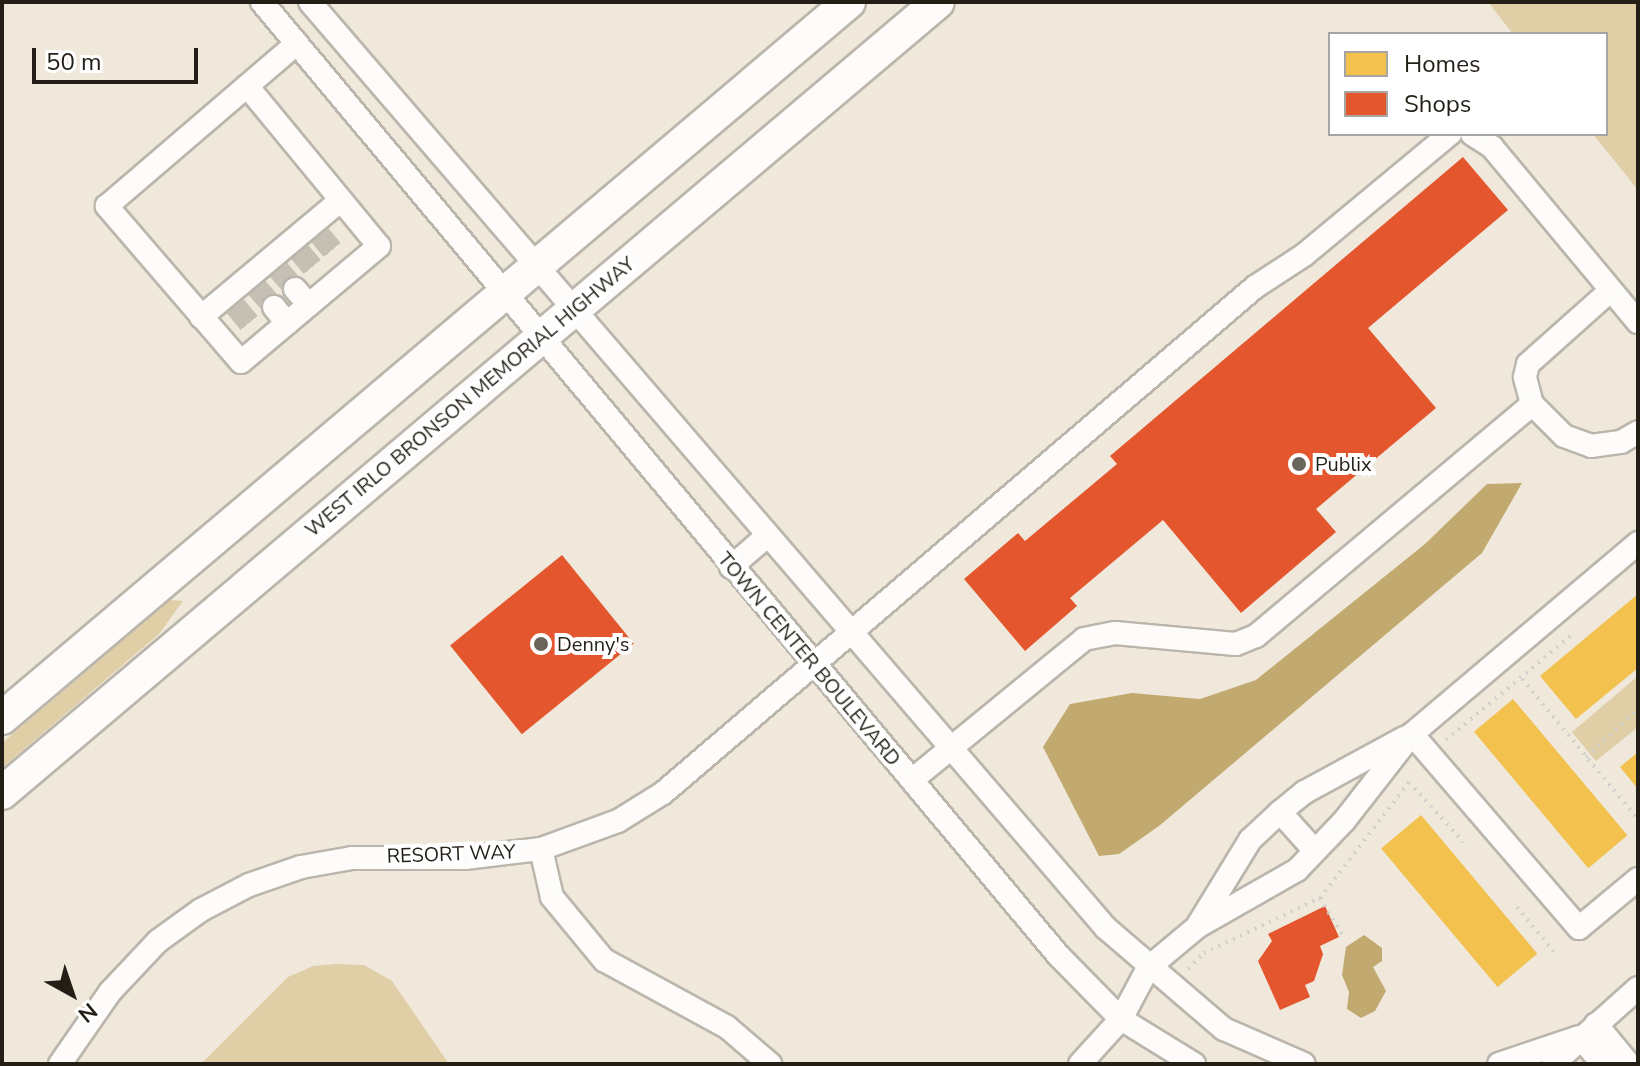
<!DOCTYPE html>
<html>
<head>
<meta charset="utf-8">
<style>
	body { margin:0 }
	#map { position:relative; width:1640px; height:1066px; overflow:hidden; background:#efe8db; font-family:"Nunito Sans",sans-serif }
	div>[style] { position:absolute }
	.green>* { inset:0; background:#e0cea7 }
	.water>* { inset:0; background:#c2a970 }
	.homes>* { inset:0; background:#f2c14e; transform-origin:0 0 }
	.shops>* { inset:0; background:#e4572e; transform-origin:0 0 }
	.minor-tunnel>* { height:22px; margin-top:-11px; transform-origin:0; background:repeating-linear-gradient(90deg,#c6c0b4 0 22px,transparent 0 33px) }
	.path>* { height:4px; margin-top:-2px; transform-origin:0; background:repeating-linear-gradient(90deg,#d2d0cc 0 2px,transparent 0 8px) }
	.roads { filter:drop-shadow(2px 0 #bbb6ac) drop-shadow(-2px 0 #bbb6ac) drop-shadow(0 2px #bbb6ac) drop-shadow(0 -2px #bbb6ac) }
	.minor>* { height:22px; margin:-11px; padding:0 11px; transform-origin:11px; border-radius:11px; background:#fdfcfa }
	.highway>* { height:32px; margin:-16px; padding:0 16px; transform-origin:16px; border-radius:16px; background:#fdfcfa }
	.dots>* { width:22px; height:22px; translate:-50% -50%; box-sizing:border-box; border:4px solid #fff; border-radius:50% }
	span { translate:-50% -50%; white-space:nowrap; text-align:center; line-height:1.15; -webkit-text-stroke:8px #fff; paint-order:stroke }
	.street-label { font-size:20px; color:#231f16 }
	.poi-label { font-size:20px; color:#231f16 }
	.left { translate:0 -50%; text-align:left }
	.frame { position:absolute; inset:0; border:4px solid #231f16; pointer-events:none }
	.legend { position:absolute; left:1328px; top:32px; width:280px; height:104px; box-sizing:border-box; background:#fff; border:2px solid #a7a5a2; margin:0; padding:10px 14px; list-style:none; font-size:24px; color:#231f16 }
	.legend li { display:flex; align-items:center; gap:16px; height:40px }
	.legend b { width:40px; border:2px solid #a7a5a2 }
	.north { position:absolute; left:32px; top:954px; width:80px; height:80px; -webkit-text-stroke:6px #fff; paint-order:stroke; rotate:140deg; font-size:22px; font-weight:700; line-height:32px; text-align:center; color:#231f16 }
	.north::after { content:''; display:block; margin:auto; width:28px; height:36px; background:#231f16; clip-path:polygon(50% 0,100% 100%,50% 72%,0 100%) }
	.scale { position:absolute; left:32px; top:48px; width:166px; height:36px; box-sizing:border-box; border:4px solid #231f16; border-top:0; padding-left:10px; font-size:24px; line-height:28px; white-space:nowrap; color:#231f16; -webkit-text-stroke:6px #fff; paint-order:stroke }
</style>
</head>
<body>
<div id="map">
	<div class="green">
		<div style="clip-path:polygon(1488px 2px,1638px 2px,1638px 190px,1593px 134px,1606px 134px,1606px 34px,1513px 34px)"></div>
		<div style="clip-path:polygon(170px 600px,183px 601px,159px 634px,2px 768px,2px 743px)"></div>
		<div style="clip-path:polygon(1638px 676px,1638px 727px,1596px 761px,1572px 732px)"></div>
		<div style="clip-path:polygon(335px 964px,364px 965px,392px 981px,449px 1064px,201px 1064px,288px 977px,313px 966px)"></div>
	</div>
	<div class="water">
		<div style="clip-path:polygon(1522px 483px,1482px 553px,1159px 826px,1119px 854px,1099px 856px,1043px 747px,1070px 704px,1132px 693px,1200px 699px,1256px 680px,1425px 544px,1487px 484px)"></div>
		<div style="clip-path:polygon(1364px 935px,1382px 948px,1382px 961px,1373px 967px,1386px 991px,1375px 1011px,1361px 1018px,1347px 1009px,1349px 992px,1342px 975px,1346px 947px)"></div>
	</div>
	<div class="homes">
		<div style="clip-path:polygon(1638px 594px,1638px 668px,1576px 719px,1540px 676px)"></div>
		<div style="left:1513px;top:699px;width:178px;height:51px;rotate:50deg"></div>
		<div style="clip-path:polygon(1638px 752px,1638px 789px,1620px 767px)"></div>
		<div style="left:1421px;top:815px;width:181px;height:52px;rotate:50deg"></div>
	</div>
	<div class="shops">
		<div style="clip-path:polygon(1463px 157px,1508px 210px,1368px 328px,1436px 408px,1316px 509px,1336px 532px,1241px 613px,1163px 520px,1070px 598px,1077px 606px,1025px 651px,964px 579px,1018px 533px,1025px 541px,1117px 464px,1110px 456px)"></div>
		<div style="left:562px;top:555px;width:114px;height:144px;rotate:51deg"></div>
		<div style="clip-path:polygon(1325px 906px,1339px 937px,1320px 946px,1323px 954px,1314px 981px,1305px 985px,1310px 997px,1280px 1010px,1258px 961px,1272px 941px,1268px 934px)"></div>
	</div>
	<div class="minor-tunnel">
		<div style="left:318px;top:233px;width:30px;rotate:50deg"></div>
		<div style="left:298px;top:250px;width:30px;rotate:50deg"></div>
		<div style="left:277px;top:268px;width:28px;rotate:49deg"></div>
		<div style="left:256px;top:287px;width:27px;rotate:48deg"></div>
		<div style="left:235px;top:306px;width:26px;rotate:50deg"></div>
	</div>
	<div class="path">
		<div style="left:1522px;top:679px;width:182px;rotate:50.4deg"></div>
		<div style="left:1446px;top:740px;width:167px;rotate:-39.9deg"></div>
		<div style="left:1586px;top:757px;width:71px;rotate:-42.7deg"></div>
		<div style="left:1320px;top:898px;width:44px;rotate:58.8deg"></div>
		<div style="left:1517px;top:907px;width:58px;rotate:50.6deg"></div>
		<div style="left:1188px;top:969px;width:23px;rotate:-45deg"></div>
		<div style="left:1204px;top:953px;width:128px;rotate:-25.4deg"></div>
		<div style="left:1320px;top:898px;width:146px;rotate:-52.5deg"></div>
		<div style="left:1409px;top:782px;width:81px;rotate:48deg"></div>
	</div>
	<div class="roads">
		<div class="minor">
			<div style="left:262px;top:2px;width:1242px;rotate:50.13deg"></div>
			<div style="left:1058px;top:955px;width:90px;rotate:45.5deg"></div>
			<div style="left:1121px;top:1019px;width:86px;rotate:31.7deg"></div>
			<div style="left:310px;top:2px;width:1221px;rotate:49.32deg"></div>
			<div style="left:1106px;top:928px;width:155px;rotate:40.6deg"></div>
			<div style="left:1224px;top:1029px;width:87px;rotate:23.6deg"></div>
			<div style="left:247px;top:86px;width:207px;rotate:50.5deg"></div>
			<div style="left:379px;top:246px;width:180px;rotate:140deg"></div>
			<div style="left:241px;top:362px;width:206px;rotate:-130.7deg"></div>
			<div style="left:107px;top:206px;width:250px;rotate:-40.6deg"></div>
			<div style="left:1472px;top:134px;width:24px;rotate:33deg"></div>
			<div style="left:1492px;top:147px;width:228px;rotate:50.2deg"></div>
			<div style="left:295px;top:289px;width:21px;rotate:49deg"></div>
			<div style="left:274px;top:307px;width:21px;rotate:51deg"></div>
			<div style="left:201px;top:317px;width:182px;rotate:-39.9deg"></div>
			<div style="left:1532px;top:404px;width:28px;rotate:-105deg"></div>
			<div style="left:1525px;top:377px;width:13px;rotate:-77deg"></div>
			<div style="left:1528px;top:364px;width:111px;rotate:-41.7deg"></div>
			<div style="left:731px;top:567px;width:48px;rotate:-40.7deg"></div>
			<div style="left:1412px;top:734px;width:256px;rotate:49.3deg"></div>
			<div style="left:1579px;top:928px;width:77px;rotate:-39.7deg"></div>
			<div style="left:912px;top:780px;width:222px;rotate:-39.3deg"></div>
			<div style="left:1084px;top:639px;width:32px;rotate:-11deg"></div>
			<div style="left:1115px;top:633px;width:121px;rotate:5.2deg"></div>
			<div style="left:1236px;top:644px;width:22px;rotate:-22deg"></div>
			<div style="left:1256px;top:636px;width:361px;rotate:-40deg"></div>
			<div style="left:1532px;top:404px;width:45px;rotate:45deg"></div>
			<div style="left:1564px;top:436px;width:29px;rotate:20deg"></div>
			<div style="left:1591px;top:446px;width:30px;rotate:-8deg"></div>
			<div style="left:1621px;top:442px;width:20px;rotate:-30deg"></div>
			<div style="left:1280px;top:812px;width:52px;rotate:48.1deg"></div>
			<div style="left:541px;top:849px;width:49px;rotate:77.1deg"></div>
			<div style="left:552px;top:897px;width:82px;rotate:50.5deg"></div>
			<div style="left:604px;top:960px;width:140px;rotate:28.6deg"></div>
			<div style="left:727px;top:1027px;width:57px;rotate:40.7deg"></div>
			<div style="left:1198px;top:925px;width:100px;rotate:-58.5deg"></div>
			<div style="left:1250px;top:840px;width:41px;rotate:-43deg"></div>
			<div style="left:1280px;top:812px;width:32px;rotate:-39deg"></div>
			<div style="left:1305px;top:792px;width:113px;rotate:-28.6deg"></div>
			<div style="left:1596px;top:1024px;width:52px;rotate:50.5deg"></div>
			<div style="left:1580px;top:1037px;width:35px;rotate:50deg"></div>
			<div style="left:60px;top:1064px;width:88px;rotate:-55.2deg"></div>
			<div style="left:110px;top:992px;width:70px;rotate:-46.7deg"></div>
			<div style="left:158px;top:941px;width:53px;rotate:-35.8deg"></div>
			<div style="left:201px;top:910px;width:54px;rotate:-27.5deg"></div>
			<div style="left:249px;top:885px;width:55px;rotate:-19.1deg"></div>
			<div style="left:301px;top:867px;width:52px;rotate:-10deg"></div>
			<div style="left:352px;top:858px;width:113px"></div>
			<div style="left:465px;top:858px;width:77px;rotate:-6.8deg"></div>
			<div style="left:541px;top:849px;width:82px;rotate:-20deg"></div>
			<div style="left:618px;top:821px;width:53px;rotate:-31.9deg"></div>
			<div style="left:663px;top:793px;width:779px;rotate:-40.52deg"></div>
			<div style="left:1255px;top:287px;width:59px;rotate:-33.1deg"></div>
			<div style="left:1304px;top:255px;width:190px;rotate:-39.7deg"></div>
			<div style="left:1080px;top:1064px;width:61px;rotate:-47.7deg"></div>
			<div style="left:1121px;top:1019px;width:58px;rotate:-62.1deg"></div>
			<div style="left:1148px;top:968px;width:64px;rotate:-39.9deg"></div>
			<div style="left:1197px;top:927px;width:115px;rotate:-29.7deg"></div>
			<div style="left:1297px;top:870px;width:68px;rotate:-46.2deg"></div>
			<div style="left:1344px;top:821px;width:110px;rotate:-52deg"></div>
			<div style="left:1412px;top:734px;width:296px;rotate:-40.2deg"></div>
			<div style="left:1499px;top:1064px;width:84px;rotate:-18.6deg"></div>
			<div style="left:1553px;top:1064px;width:114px;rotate:-41.8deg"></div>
		</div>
		<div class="highway">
			<div style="left:2px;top:718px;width:1109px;rotate:-40.21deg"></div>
			<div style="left:2px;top:793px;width:1225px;rotate:-40.2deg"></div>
		</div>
	</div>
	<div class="dots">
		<div style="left:1299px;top:464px;background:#6a655b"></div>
		<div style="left:541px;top:644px;background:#6a655b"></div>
	</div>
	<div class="street-label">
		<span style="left:470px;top:397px;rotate:-40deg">WEST IRLO BRONSON MEMORIAL HIGHWAY</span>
		<span style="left:809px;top:659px;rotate:50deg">TOWN CENTER BOULEVARD</span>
		<span style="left:451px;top:854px;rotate:-2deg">RESORT WAY</span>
	</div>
	<div class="poi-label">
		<span class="left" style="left:1315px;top:464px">Publix</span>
		<span class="left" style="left:557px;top:644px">Denny's</span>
	</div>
	<div class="frame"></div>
	<ul class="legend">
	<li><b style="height:22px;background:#f2c14e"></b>Homes</li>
	<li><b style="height:22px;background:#e4572e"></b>Shops</li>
	</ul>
	<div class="north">N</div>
	<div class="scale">50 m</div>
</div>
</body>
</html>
